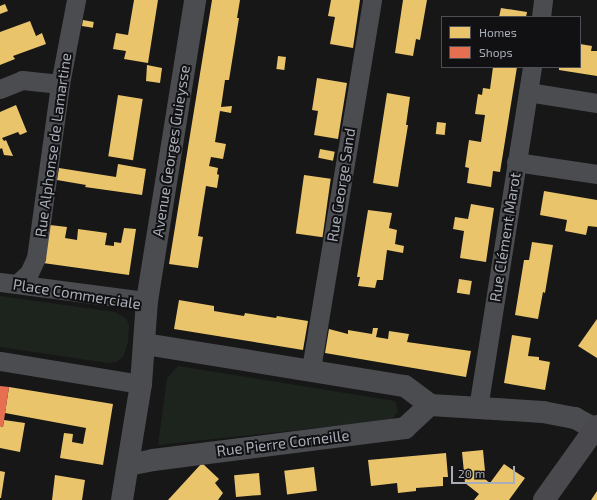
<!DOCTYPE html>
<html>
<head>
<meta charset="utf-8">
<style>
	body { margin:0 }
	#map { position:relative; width:597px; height:500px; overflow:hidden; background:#171717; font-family:"Exo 2",sans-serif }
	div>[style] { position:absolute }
	.green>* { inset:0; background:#1d241e }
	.homes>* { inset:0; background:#e9c46a; transform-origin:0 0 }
	.shops>* { inset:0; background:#e76f51 }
	.minor>* { height:19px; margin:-9.5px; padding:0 9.5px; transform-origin:9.5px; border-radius:9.5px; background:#4b4c50 }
	.tertiary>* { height:22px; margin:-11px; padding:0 11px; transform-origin:11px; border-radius:11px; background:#4b4c50 }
	.secondary>* { height:22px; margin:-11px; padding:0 11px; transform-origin:11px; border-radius:11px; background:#4a4a4e }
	span { translate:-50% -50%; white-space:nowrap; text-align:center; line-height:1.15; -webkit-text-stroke:4px #111113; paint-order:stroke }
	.street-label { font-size:15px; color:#a8adb8 }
	.legend { position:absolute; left:441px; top:16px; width:140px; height:52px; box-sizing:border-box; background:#111113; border:1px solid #4d4f55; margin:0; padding:5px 7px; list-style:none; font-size:12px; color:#a8adb8 }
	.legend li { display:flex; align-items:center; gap:8px; height:20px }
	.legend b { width:20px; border:1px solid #4d4f55 }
	.scale { position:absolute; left:451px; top:466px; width:64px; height:18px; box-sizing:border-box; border:2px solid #a8adb8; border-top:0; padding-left:5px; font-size:12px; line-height:14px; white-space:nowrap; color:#a8adb8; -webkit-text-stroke:3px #111113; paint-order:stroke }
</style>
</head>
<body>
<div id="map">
	<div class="green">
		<div style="clip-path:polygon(0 296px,115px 312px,126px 318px,129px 325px,128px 343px,123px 357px,117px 362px,108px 363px,0 347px)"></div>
		<div style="clip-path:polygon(178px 366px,395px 401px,398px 411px,392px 420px,158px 445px,167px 378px)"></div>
	</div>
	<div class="homes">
		<div style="clip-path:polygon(134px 0,158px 0,148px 63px,124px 59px,126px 51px,113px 49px,116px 33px,128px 35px)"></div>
		<div style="clip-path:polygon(212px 0,240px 0,237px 18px,239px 18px,229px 80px,225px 80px,221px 107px,232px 106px,231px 113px,220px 111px,215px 142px,226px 144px,223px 159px,211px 157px,209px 166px,218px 168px,217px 174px,219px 175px,217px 188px,206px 186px,198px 236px,203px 237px,198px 268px,169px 264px)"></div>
		<div style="clip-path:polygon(331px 0,360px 0,353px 48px,330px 44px,335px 17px,328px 16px)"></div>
		<div style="clip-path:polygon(403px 0,427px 0,420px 40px,416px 39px,413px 56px,395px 53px)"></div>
		<div style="clip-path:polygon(5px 4px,8px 11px,0 14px,0 6px)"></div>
		<div style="clip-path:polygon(501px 8px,527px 12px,526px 17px,499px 17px)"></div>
		<div style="left:83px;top:20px;width:11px;height:6px;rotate:10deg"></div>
		<div style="clip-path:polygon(30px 21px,36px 36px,42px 33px,46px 44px,13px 56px,15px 59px,0 65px,0 32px)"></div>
		<div style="clip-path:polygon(580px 44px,592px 46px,591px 51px,597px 51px,597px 76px,559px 70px,559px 67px,580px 67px)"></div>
		<div style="left:278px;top:56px;width:8px;height:13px;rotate:7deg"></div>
		<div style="clip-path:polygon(147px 65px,162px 68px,160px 83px,146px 81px)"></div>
		<div style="clip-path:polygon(493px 67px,517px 67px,500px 172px,493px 171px,491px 187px,467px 183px,469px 168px,465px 167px,469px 140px,481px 142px,485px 115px,475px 114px,478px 94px,482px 95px,483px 88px,490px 89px)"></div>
		<div style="clip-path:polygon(317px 78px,347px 83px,338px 139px,314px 135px,318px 111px,312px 110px)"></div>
		<div style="clip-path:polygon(387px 93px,410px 97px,406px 125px,408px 125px,398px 187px,373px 183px)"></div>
		<div style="left:118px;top:95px;width:25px;height:62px;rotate:9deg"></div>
		<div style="clip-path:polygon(16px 105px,27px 132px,20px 135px,18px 132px,2px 138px,4px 141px,6px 140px,13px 156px,4px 155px,2px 148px,0 149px,0 112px)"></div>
		<div style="left:437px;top:122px;width:9px;height:12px;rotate:6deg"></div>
		<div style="left:320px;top:149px;width:15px;height:9px;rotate:11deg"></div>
		<div style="clip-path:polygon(118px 164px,146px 169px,142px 195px,85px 187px,86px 185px,57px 180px,59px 168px,116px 177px)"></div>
		<div style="left:304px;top:175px;width:27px;height:59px;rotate:8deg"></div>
		<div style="clip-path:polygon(544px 191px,597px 200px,597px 227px,588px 226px,586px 235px,565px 231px,567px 220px,540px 215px)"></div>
		<div style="clip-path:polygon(471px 204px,494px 208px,486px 262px,460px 258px,464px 231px,453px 229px,455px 217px,468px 219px)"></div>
		<div style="clip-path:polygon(368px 210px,392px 213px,389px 228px,397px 230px,395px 244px,404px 246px,403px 253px,387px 250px,383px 280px,377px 280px,375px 288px,358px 286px,360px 277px,357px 277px)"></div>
		<div style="clip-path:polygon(50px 225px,67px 227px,65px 238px,77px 240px,78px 229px,107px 233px,105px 245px,114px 246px,114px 242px,121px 243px,124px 228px,136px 229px,129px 275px,43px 263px)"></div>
		<div style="clip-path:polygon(532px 242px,553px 245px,545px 293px,543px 292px,538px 319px,515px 315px,524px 260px,529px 260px)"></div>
		<div style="left:459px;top:279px;width:13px;height:14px;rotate:9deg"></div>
		<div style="clip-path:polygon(179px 300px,214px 306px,214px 311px,244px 316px,245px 313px,276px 318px,277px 316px,308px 321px,303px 350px,174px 329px)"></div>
		<div style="clip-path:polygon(597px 319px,597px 358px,578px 346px)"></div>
		<div style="clip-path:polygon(373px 328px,378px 328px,376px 337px,388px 339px,389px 331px,409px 334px,407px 342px,471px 351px,466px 377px,325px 353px,329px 329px,348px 334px,348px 330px,372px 334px)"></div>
		<div style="clip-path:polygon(512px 335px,531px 338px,528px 356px,539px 357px,539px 360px,550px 362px,545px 390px,504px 383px)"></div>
		<div style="clip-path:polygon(9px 387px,113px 404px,103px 465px,60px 458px,64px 433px,73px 434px,72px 442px,83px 444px,86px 428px,5px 413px)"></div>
		<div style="clip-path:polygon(4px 420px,25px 423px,20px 452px,0 448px,0 426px,3px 427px)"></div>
		<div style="clip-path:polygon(483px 450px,485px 471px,481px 476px,490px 483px,504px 464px,525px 478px,509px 500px,474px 500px,479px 494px,465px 483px,462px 452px)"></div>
		<div style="clip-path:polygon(446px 453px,448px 477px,443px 477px,443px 486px,416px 488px,416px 491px,398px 493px,397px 483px,371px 486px,368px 460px)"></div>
		<div style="clip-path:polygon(202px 463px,219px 479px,215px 483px,223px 493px,218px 500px,168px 500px)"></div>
		<div style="left:314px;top:467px;width:24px;height:30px;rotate:83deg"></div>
		<div style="clip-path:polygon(0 471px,5px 472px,1px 498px,0 498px)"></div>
		<div style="left:259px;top:473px;width:22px;height:25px;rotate:85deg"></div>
		<div style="clip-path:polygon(55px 475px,85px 480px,82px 500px,52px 500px)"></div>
		<div style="clip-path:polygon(597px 491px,597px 500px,591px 500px)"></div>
	</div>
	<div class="shops">
		<div style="clip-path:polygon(0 386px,9px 387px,3px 427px,0 426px)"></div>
	</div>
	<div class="minor">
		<div style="left:541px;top:17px;width:17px;rotate:-83deg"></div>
		<div style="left:0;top:89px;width:24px;rotate:-22deg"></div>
		<div style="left:22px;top:80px;width:38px;rotate:6deg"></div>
		<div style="left:528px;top:92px;width:70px;rotate:9.1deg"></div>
		<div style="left:516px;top:162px;width:82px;rotate:8.4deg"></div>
		<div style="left:0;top:282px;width:148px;rotate:7.4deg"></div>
		<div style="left:17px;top:284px;width:16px;rotate:-43deg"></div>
		<div style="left:29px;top:273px;width:17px;rotate:-65deg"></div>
		<div style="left:36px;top:258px;width:176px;rotate:-82.1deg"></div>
		<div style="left:60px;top:84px;width:86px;rotate:-79.2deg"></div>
		<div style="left:0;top:361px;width:143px;rotate:9.3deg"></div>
		<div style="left:311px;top:369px;width:374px;rotate:-80.6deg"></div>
		<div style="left:478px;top:408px;width:345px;rotate:-81deg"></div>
	</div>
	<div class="tertiary">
		<div style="left:145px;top:344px;width:263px;rotate:9.2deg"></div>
		<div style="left:405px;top:386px;width:31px;rotate:37deg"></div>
		<div style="left:430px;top:405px;width:113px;rotate:3.5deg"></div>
		<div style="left:543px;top:412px;width:33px;rotate:11deg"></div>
		<div style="left:575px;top:418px;width:23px;rotate:29deg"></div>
		<div style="left:128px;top:465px;width:25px;rotate:-11deg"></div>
		<div style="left:153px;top:460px;width:254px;rotate:-7.2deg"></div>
		<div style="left:405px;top:428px;width:34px;rotate:-43deg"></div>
		<div style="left:122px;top:500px;width:118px;rotate:-80.7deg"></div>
		<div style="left:141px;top:384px;width:83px;rotate:-85.9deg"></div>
		<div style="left:147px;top:301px;width:305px;rotate:-80.9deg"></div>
	</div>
	<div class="secondary">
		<div style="left:544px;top:500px;width:91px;rotate:-54.4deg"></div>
	</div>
	<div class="street-label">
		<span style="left:53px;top:145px;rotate:-82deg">Rue Alphonse de Lamartine</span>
		<span style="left:171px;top:151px;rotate:-81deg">Avenue Georges Guieysse</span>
		<span style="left:341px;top:185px;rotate:-81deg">Rue George Sand</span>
		<span style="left:505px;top:237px;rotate:-81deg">Rue Clément Marot</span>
		<span style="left:77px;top:294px;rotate:9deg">Place Commerciale</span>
		<span style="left:283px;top:443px;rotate:-7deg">Rue Pierre Corneille</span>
	</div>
	<ul class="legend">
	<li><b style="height:11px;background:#e9c46a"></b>Homes</li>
	<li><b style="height:11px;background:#e76f51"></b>Shops</li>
	</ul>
	<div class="scale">20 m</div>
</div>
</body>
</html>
